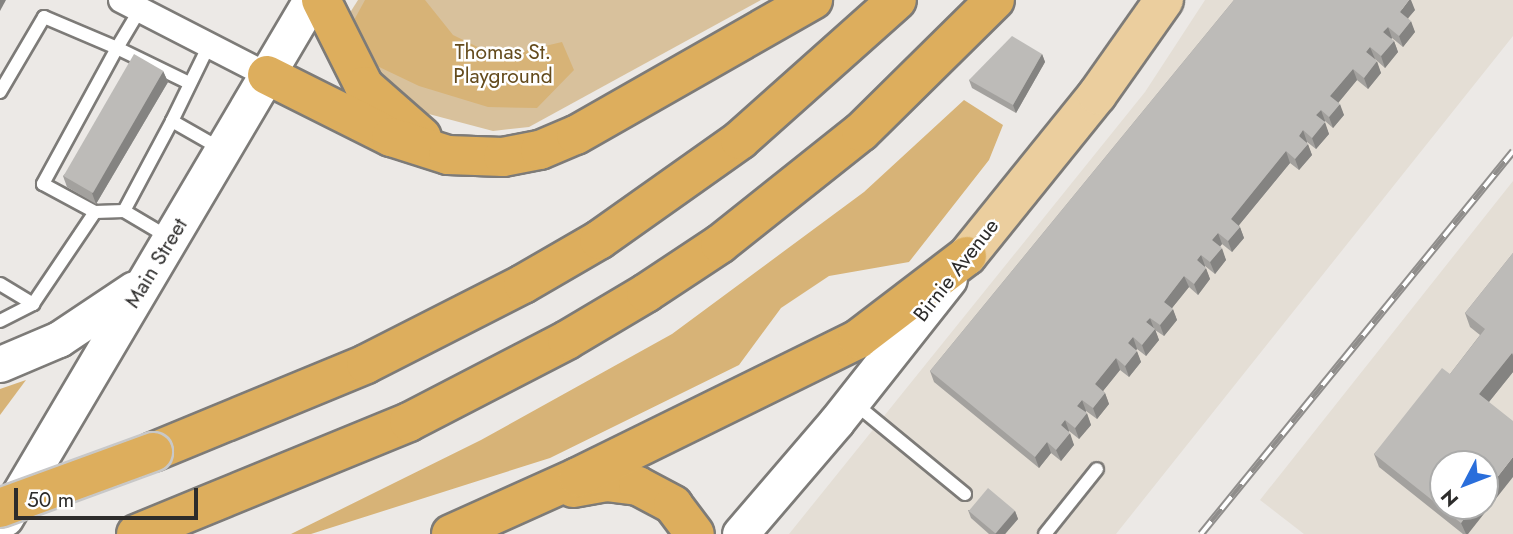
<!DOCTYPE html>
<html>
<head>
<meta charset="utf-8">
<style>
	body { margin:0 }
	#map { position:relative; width:1513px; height:534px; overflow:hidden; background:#ece9e6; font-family:Jost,sans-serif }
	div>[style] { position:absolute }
	.built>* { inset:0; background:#e4ded5 }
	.green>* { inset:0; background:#d8c19c }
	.forest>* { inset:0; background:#d7b377 }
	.roads { filter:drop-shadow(2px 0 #7d7b78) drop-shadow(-2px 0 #7d7b78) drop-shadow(0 2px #7d7b78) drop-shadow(0 -2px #7d7b78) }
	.lane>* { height:12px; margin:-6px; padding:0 6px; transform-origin:6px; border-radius:6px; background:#fff }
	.street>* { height:24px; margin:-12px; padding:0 12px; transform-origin:12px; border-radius:12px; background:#fff }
	.secondary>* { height:35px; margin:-17.5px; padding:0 17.5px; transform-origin:17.5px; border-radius:17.5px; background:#fff }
	.primary>* { height:38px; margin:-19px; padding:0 19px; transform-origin:19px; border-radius:19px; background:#ebce9e }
	.highway>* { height:38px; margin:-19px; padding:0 19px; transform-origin:19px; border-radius:19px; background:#ddae5d }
	.rail>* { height:8px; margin-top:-4px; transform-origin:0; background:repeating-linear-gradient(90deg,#fff 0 16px,#908e8c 0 32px); box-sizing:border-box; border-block:2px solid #908e8c }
	.bridges { filter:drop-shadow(2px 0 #c8c8c8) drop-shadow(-2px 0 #c8c8c8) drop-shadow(0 2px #c8c8c8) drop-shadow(0 -2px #c8c8c8) }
	.highway-bridge>* { height:38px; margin:-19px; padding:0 19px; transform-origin:19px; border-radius:19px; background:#ddae5d }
	.wall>* { inset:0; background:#a3a19e }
	.shaded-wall>* { inset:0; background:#848381 }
	.building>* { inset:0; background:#bdbbb8; transform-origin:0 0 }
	span { translate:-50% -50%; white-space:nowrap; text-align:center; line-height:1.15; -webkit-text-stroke:5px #fff; paint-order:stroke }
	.park-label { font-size:21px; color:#644b1d }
	.street-label { font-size:21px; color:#2d2c2b }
	.north { position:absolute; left:1429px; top:450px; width:70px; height:70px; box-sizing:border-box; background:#fff; border:2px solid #ababaa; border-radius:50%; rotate:228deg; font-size:19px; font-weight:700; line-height:28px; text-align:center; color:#2d2c2b }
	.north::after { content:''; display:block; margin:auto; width:24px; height:32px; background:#2a6edb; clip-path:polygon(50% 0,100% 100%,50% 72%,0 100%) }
	.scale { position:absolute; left:14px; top:488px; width:184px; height:32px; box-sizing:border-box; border:4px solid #2d2c2b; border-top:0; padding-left:9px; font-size:21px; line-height:24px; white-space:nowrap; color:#2d2c2b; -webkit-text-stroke:5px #fff; paint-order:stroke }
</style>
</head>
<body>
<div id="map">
	<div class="built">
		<div style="clip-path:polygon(1205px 0,1513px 0,1513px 36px,1116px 534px,789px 534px,1145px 92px)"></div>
		<div style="clip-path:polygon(evenodd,1513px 181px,1513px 534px,1304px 534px,1260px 500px,1513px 181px,1443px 464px,1485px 464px,1485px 506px,1443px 506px,1443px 464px)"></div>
	</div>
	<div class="green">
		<div style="clip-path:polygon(358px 0,761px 0,529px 127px,493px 131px,425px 113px,389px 90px,365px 62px,346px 19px)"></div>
	</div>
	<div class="forest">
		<div style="clip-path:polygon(365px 0,425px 0,453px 35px,498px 57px,562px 42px,574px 70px,537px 108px,488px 107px,419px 86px,375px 65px,353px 22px)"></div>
		<div style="clip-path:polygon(964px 100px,1003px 125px,989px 160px,909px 262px,829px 276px,781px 308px,739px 365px,550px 458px,311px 534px,291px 534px,481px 440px,672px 334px,864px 192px)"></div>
		<div style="clip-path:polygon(26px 380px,0 415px,0 389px)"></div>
	</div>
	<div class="roads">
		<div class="lane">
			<div style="left:142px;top:6px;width:49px;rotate:120.8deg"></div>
			<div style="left:117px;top:48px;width:80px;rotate:25.9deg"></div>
			<div style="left:0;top:92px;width:87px;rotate:-59.6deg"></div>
			<div style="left:44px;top:17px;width:79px;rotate:23deg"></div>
			<div style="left:117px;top:48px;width:155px;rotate:118.6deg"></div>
			<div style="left:43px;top:184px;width:59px;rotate:28.3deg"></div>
			<div style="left:95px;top:212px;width:29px;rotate:-2deg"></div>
			<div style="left:172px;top:121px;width:85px;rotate:-64deg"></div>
			<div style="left:168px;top:237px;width:51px;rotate:-149.4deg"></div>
			<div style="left:124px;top:211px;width:102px;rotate:-61.9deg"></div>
			<div style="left:172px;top:121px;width:56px;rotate:29.7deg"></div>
			<div style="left:0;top:284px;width:39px;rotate:31deg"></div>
			<div style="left:0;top:321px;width:37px;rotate:-27deg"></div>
			<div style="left:33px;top:304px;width:111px;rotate:-56deg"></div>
			<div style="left:853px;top:402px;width:145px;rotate:39.4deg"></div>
			<div style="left:1045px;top:534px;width:83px;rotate:-51.3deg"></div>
		</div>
		<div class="street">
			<div style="left:121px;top:0;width:164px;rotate:27.2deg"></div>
		</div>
		<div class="secondary">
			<div style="left:0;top:364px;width:64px;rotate:-23deg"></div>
			<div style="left:59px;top:339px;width:90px;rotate:-33.7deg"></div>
			<div style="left:5px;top:518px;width:602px;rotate:-59.43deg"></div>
			<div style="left:740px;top:534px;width:148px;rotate:-49.4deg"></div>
			<div style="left:836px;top:422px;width:182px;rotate:-51.7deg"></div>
		</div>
		<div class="primary">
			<div style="left:967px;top:256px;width:207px;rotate:-51.1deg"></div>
			<div style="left:1097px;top:95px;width:116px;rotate:-54.8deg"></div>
		</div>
		<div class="highway">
			<div style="left:321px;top:0;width:96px;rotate:63.4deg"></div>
			<div style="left:364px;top:86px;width:77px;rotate:41.3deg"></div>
			<div style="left:267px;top:75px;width:139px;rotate:26.6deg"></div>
			<div style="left:391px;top:137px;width:60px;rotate:17.5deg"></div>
			<div style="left:448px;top:155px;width:55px;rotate:2.1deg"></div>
			<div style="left:503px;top:157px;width:38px;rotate:-11deg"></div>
			<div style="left:540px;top:150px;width:39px;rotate:-23deg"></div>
			<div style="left:576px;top:135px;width:273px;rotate:-29.7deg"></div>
			<div style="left:153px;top:452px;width:230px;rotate:-22.4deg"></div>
			<div style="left:366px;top:364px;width:176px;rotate:-27deg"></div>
			<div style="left:523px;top:284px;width:88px;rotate:-30.1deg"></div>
			<div style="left:599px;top:240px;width:173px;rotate:-35.3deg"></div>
			<div style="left:740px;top:140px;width:210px;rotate:-41.7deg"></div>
			<div style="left:573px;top:488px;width:34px;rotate:-10deg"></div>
			<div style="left:606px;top:482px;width:32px;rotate:7deg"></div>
			<div style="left:638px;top:486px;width:40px;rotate:28deg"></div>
			<div style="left:673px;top:505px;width:36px;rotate:53deg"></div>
			<div style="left:136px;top:534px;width:295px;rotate:-22.3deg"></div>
			<div style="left:409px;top:422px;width:178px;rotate:-27.4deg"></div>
			<div style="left:567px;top:340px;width:92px;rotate:-30.7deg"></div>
			<div style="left:646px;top:293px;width:89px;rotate:-33.5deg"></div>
			<div style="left:720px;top:244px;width:180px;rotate:-38.5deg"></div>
			<div style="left:861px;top:132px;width:188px;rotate:-44.6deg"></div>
			<div style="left:451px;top:534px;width:139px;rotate:-24.2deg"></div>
			<div style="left:578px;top:477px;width:312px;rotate:-26.2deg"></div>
			<div style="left:858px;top:339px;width:137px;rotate:-37.3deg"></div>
		</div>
	</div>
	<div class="rail">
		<div style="left:1201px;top:534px;width:494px;rotate:-50.8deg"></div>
	</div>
	<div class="bridges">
		<div class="highway-bridge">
			<div style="left:0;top:508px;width:163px;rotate:-20.1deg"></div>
		</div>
	</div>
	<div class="wall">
		<div style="clip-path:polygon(1234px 0,1415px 10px,1408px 18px,1415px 32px,1403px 47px,1392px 38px,1391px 39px,1394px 41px,1398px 52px,1385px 68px,1375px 59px,1381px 73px,1368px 89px,1357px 80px,1338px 103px,1344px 115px,1333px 128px,1325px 121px,1324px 122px,1329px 134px,1316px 149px,1307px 142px,1307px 143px,1312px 155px,1299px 170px,1290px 163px,1239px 225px,1244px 238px,1232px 252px,1222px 244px,1220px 247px,1226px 260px,1215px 274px,1205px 266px,1205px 267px,1210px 279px,1198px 295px,1189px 287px,1172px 308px,1177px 320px,1164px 336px,1155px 330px,1159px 340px,1146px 356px,1137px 349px,1136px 350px,1141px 362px,1129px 377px,1120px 370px,1103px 391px,1105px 393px,1109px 404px,1097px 419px,1086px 411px,1086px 412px,1091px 425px,1079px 439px,1069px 431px,1068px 432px,1074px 445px,1061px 461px,1051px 453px,1039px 468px,934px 382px,930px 371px)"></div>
		<div style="clip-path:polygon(1042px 54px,1045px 62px,1016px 113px,972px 88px,969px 80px)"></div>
		<div style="clip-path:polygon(163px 71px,168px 82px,96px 204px,67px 187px,63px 176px)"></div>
		<div style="clip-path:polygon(1513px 253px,1513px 372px,1489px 402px,1468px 534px,1463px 534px,1379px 467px,1374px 454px,1450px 374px,1480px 335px,1470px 327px,1465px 313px)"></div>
		<div style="clip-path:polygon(968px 510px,1015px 511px,1018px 519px,1005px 534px,989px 534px,971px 518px)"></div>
	</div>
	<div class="shaded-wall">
		<div style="clip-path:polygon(0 0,6px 0,0 11px)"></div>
		<div style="clip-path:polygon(1409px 0,1411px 0,1415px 10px,1404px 23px,1400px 12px)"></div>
		<div style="clip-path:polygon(1411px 21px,1415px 32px,1403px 47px,1399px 36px)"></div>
		<div style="clip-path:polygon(1388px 27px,1392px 38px,1387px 43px,1383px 32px)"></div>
		<div style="clip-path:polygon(1394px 41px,1398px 52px,1385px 68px,1381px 56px)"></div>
		<div style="clip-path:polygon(1370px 47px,1375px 59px,1366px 52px)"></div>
		<div style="clip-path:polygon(1042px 54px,1045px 62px,1016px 113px,1013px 105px)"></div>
		<div style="clip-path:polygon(1377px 61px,1381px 73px,1368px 89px,1364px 78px)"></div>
		<div style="clip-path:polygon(1353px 69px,1357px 80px,1334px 108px,1330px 96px)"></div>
		<div style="clip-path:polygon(163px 71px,168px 82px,96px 204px,92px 193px)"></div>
		<div style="clip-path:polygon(1340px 104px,1344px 115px,1333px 128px,1329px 117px)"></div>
		<div style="clip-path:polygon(1321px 110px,1325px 121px,1320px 127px,1316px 115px)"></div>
		<div style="clip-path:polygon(1325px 122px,1329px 134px,1316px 149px,1312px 138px)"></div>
		<div style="clip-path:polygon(1303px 130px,1307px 142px,1303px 147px,1299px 136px)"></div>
		<div style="clip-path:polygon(1308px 144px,1312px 155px,1299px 170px,1295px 159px)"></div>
		<div style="clip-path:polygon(1286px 151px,1290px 163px,1235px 230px,1231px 219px)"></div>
		<div style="clip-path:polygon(1240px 227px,1244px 238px,1232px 252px,1228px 241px)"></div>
		<div style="clip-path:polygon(1218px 233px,1222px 244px,1216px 251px,1212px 240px)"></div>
		<div style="clip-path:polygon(1222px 248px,1226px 260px,1215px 274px,1210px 262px)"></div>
		<div style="clip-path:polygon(1201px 255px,1205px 266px,1201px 272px,1197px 260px)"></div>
		<div style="clip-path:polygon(1206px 268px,1210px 279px,1198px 295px,1194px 284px)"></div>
		<div style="clip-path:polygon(1184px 276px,1189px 287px,1168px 313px,1164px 302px)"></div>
		<div style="clip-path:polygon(1173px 309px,1177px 320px,1164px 336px,1160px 325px)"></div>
		<div style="clip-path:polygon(1150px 318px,1154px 329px,1146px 322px)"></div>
		<div style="clip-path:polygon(1155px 329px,1159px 340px,1146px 356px,1142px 345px)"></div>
		<div style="clip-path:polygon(1133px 337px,1137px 349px,1132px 355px,1128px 343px)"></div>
		<div style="clip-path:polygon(1137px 351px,1141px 362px,1129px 377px,1125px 366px)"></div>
		<div style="clip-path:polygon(1512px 353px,1513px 356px,1513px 372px,1484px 408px,1479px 394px)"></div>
		<div style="clip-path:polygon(1116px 358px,1120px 370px,1099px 396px,1095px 384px)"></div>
		<div style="clip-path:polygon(1105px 393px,1109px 404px,1097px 419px,1093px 408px)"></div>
		<div style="clip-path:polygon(1082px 400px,1086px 411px,1082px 417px,1077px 406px)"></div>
		<div style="clip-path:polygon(1087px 413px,1091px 425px,1079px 439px,1075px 428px)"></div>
		<div style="clip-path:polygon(1065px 420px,1069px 431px,1065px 437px,1061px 425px)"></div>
		<div style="clip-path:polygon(1070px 433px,1074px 445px,1061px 461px,1056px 450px)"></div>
		<div style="clip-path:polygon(1047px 442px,1051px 453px,1039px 468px,1035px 457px)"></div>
		<div style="clip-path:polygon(1513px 457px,1513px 477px,1468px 534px,1466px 534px,1461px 523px,1474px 506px,1485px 506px,1485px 493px)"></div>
		<div style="clip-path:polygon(1015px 511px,1018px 519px,1005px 534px,995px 534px)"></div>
	</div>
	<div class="building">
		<div style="clip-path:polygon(1234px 0,1409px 0,1400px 12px,1411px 21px,1399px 36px,1388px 27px,1383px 32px,1394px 41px,1381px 56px,1370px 47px,1366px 52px,1377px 61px,1364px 78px,1353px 69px,1330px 96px,1340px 104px,1329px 117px,1321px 110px,1316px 115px,1325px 122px,1312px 138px,1303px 130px,1299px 136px,1308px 144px,1295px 159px,1286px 151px,1231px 219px,1240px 227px,1228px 241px,1218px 233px,1212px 240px,1222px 248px,1210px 262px,1201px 255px,1197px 260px,1206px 268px,1194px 284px,1184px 276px,1164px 302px,1173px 309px,1160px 325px,1150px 318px,1146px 322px,1155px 329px,1142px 345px,1133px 337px,1128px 343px,1137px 351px,1125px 366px,1116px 358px,1095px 384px,1105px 393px,1093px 408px,1082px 400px,1077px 406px,1087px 413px,1075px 428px,1065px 420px,1061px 425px,1070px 433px,1056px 450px,1047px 442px,1035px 457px,930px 371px)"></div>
		<div style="clip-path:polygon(1012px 36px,1042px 54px,1013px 105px,969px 80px)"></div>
		<div style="left:134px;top:54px;width:34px;height:141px;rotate:30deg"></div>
		<div style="clip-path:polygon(1513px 253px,1513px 354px,1512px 353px,1479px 394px,1513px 421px,1513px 457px,1485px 493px,1485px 464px,1443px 464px,1443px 506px,1474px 506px,1461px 523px,1374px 454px,1442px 368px,1450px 374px,1485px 329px,1465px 313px)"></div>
		<div style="left:988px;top:488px;width:35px;height:30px;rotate:40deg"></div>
	</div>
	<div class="park-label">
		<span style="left:503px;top:64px">Thomas St.<br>Playground</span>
	</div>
	<div class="street-label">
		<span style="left:156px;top:263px;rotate:-59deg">Main Street</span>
		<span style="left:956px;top:270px;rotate:-52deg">Birnie Avenue</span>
	</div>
	<div class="north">N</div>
	<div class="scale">50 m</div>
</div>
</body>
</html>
